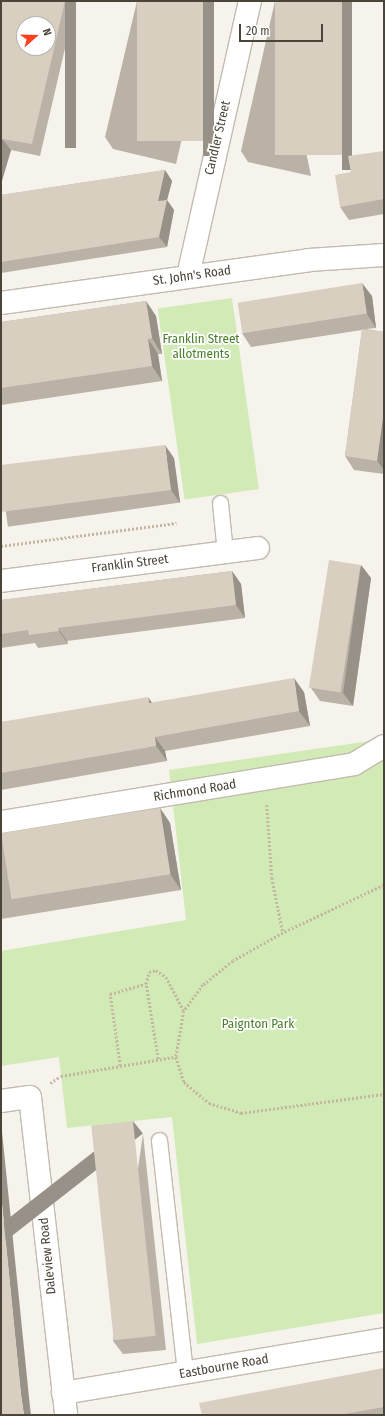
<!DOCTYPE html>
<html>
<head>
<meta charset="utf-8">
<style>
	body { margin:0 }
	#map { position:relative; width:385px; height:1416px; overflow:hidden; background:#f6f3ec; font-family:"Fira Sans Condensed",sans-serif }
	div>[style] { position:absolute }
	.green>* { inset:0; background:#d2eab5; transform-origin:0 0 }
	.path>* { height:2.5px; margin-top:-1.25px; transform-origin:0; background:repeating-linear-gradient(90deg,#c4b79f 0 2px,transparent 0 4px) }
	.roads { filter:drop-shadow(1px 0 #c2bbae) drop-shadow(-1px 0 #c2bbae) drop-shadow(0 1px #c2bbae) drop-shadow(0 -1px #c2bbae) }
	.lane>* { height:15px; margin:-7.5px; padding:0 7.5px; transform-origin:7.5px; border-radius:7.5px; background:#fff }
	.street>* { height:22px; margin:-11px; padding:0 11px; transform-origin:11px; border-radius:11px; background:#fff }
	.wall>* { inset:0; background:#bab2a6; transform-origin:0 0 }
	.shaded-wall>* { inset:0; background:#979187; transform-origin:0 0 }
	.building>* { inset:0; background:#d8cfc1; transform-origin:0 0 }
	span { translate:-50% -50%; white-space:nowrap; text-align:center; line-height:1.15; -webkit-text-stroke:3.5px #fff; paint-order:stroke }
	.street-label { font-size:13px; color:#4b4439 }
	.park-label { font-size:13px; color:#4a7f2a }
	.frame { position:absolute; inset:0; border:2px solid #4b4439; pointer-events:none }
	.north { position:absolute; left:16px; top:16px; width:40px; height:40px; box-sizing:border-box; background:#fff; border:1px solid #b7b4b0; border-radius:50%; rotate:70deg; font-size:11px; font-weight:700; line-height:16px; text-align:center; color:#4b4439 }
	.north::after { content:''; display:block; margin:auto; width:14px; height:18px; background:#fc3f1d; clip-path:polygon(50% 0,100% 100%,50% 72%,0 100%) }
	.scale { position:absolute; left:239px; top:24px; width:84px; height:18px; box-sizing:border-box; border:2px solid #4b4439; border-top:0; padding-left:5px; font-size:12px; line-height:14px; white-space:nowrap; color:#4b4439; -webkit-text-stroke:3px #fff; paint-order:stroke }
</style>
</head>
<body>
<div id="map">
	<div class="green">
		<div style="left:232px;top:298px;width:193px;height:75px;rotate:82deg"></div>
		<div style="clip-path:polygon(384px 739px,384px 1313px,197px 1344px,172px 1117px,67px 1128px,59px 1057px,1px 1066px,1px 951px,186px 920px,169px 770px)"></div>
	</div>
	<div class="path">
		<div style="left:1px;top:546px;width:177px;rotate:-7.5deg"></div>
		<div style="left:267px;top:805px;width:73px;rotate:86.1deg"></div>
		<div style="left:272px;top:878px;width:56px;rotate:78.7deg"></div>
		<div style="left:384px;top:885px;width:112px;rotate:154.6deg"></div>
		<div style="left:283px;top:933px;width:57px;rotate:150.8deg"></div>
		<div style="left:233px;top:961px;width:38px;rotate:141deg"></div>
		<div style="left:203px;top:985px;width:32px;rotate:126deg"></div>
		<div style="left:184px;top:1011px;width:47px;rotate:99.9deg"></div>
		<div style="left:176px;top:1057px;width:26px;rotate:72deg"></div>
		<div style="left:184px;top:1082px;width:33px;rotate:40deg"></div>
		<div style="left:209px;top:1103px;width:34px;rotate:17deg"></div>
		<div style="left:241px;top:1113px;width:144px;rotate:-7.6deg"></div>
		<div style="left:158px;top:1059px;width:76px;rotate:-99.1deg"></div>
		<div style="left:146px;top:984px;width:12px;rotate:-76deg"></div>
		<div style="left:149px;top:972px;width:7px;rotate:-16deg"></div>
		<div style="left:156px;top:970px;width:12px;rotate:35deg"></div>
		<div style="left:166px;top:977px;width:38px;rotate:62deg"></div>
		<div style="left:120px;top:1066px;width:73px;rotate:-97.9deg"></div>
		<div style="left:110px;top:994px;width:37px;rotate:-16deg"></div>
		<div style="left:50px;top:1083px;width:13px;rotate:-32deg"></div>
		<div style="left:61px;top:1076px;width:116px;rotate:-9.5deg"></div>
	</div>
	<div class="roads">
		<div class="lane">
			<div style="left:220px;top:503px;width:49px;rotate:84.2deg"></div>
			<div style="left:159px;top:1140px;width:234px;rotate:83.6deg"></div>
		</div>
		<div class="street">
			<div style="left:188px;top:276px;width:282px;rotate:-77.3deg"></div>
			<div style="left:1px;top:303px;width:311px;rotate:-7.9deg"></div>
			<div style="left:309px;top:260px;width:75px;rotate:-3.8deg"></div>
			<div style="left:1px;top:581px;width:259px;rotate:-7.3deg"></div>
			<div style="left:1px;top:822px;width:358px;rotate:-9.3deg"></div>
			<div style="left:354px;top:764px;width:35px;rotate:-31deg"></div>
			<div style="left:1px;top:1101px;width:29px;rotate:-8deg"></div>
			<div style="left:30px;top:1097px;width:320px;rotate:83.5deg"></div>
			<div style="left:63px;top:1393px;width:326px;rotate:-9.5deg"></div>
		</div>
	</div>
	<div class="wall">
		<div style="clip-path:polygon(1px 1px,76px 1px,40px 156px,11px 150px,1px 184px)"></div>
		<div style="clip-path:polygon(137px 1px,214px 1px,176px 164px,113px 149px,105px 137px)"></div>
		<div style="clip-path:polygon(275px 1px,311px 176px,248px 162px,241px 151px)"></div>
		<div style="clip-path:polygon(384px 151px,384px 214px,349px 220px,340px 207px,351px 172px)"></div>
		<div style="clip-path:polygon(165px 170px,172px 181px,167px 200px,174px 210px,167px 247px,1px 273px,1px 195px)"></div>
		<div style="clip-path:polygon(372px 296px,376px 328px,366px 329px,384px 332px,384px 474px,354px 470px,345px 456px,362px 330px,251px 347px,242px 333px)"></div>
		<div style="clip-path:polygon(146px 301px,156px 316px,162px 354px,158px 354px,162px 381px,1px 405px,1px 322px)"></div>
		<div style="left:174px;top:458px;width:45px;height:174px;rotate:82deg"></div>
		<div style="clip-path:polygon(361px 565px,371px 578px,353px 706px,320px 701px,311px 688px)"></div>
		<div style="clip-path:polygon(232px 571px,241px 584px,245px 618px,67px 641px,68px 644px,38px 648px,35px 643px,1px 648px,1px 600px)"></div>
		<div style="clip-path:polygon(304px 692px,310px 726px,165px 751px,167px 761px,1px 790px,1px 722px,152px 703px)"></div>
		<div style="clip-path:polygon(160px 808px,170px 823px,181px 890px,1px 919px,1px 834px)"></div>
		<div style="clip-path:polygon(143px 1134px,166px 1350px,123px 1354px,113px 1341px)"></div>
		<div style="clip-path:polygon(384px 1368px,384px 1415px,202px 1415px)"></div>
	</div>
	<div class="shaded-wall">
		<div style="left:65px;top:1px;width:11px;height:147px"></div>
		<div style="left:203px;top:1px;width:11px;height:155px"></div>
		<div style="left:342px;top:1px;width:10px;height:169px"></div>
		<div style="clip-path:polygon(2px 139px,11px 150px,1px 184px,1px 143px)"></div>
		<div style="clip-path:polygon(165px 170px,172px 181px,167px 200px,174px 210px,167px 247px,159px 237px,158px 201px)"></div>
		<div style="clip-path:polygon(362px 283px,372px 296px,376px 328px,367px 314px)"></div>
		<div style="clip-path:polygon(146px 301px,156px 316px,162px 354px,152px 338px)"></div>
		<div style="clip-path:polygon(148px 339px,158px 354px,162px 381px,152px 366px)"></div>
		<div style="clip-path:polygon(384px 410px,384px 470px,377px 461px)"></div>
		<div style="clip-path:polygon(165px 445px,174px 458px,180px 503px,171px 490px)"></div>
		<div style="clip-path:polygon(361px 565px,371px 578px,353px 706px,343px 693px)"></div>
		<div style="clip-path:polygon(232px 571px,241px 584px,245px 618px,236px 605px)"></div>
		<div style="clip-path:polygon(58px 628px,67px 641px,68px 644px,59px 631px)"></div>
		<div style="clip-path:polygon(294px 678px,304px 692px,310px 726px,299px 711px)"></div>
		<div style="clip-path:polygon(148px 697px,158px 711px,149px 703px)"></div>
		<div style="clip-path:polygon(155px 737px,165px 751px,167px 761px,156px 746px)"></div>
		<div style="clip-path:polygon(160px 808px,170px 823px,181px 890px,170px 874px)"></div>
		<div style="left:133px;top:1121px;width:16px;height:216px;rotate:52deg"></div>
		<div style="clip-path:polygon(1px 1122px,30px 1407px,31px 1415px,24px 1415px,21px 1395px,1px 1194px)"></div>
	</div>
	<div class="building">
		<div style="clip-path:polygon(evenodd,1px 1px,65px 1px,32px 144px,2px 139px,1px 143px,1px 1px,24px 24px,48px 24px,48px 48px,24px 48px,24px 24px)"></div>
		<div style="left:137px;top:1px;width:66px;height:140px"></div>
		<div style="left:275px;top:1px;width:67px;height:154px"></div>
		<div style="clip-path:polygon(384px 151px,384px 199px,340px 207px,335px 175px,351px 172px,348px 156px)"></div>
		<div style="clip-path:polygon(165px 170px,158px 201px,167px 200px,159px 237px,1px 262px,1px 195px)"></div>
		<div style="left:362px;top:283px;width:31px;height:126px;rotate:81deg"></div>
		<div style="clip-path:polygon(146px 301px,152px 338px,148px 339px,152px 366px,1px 388px,1px 322px)"></div>
		<div style="clip-path:polygon(362px 329px,384px 332px,384px 410px,377px 461px,345px 456px)"></div>
		<div style="clip-path:polygon(165px 445px,171px 490px,1px 512px,1px 477px,2px 477px,1px 465px)"></div>
		<div style="left:329px;top:560px;width:32px;height:129px;rotate:9deg"></div>
		<div style="clip-path:polygon(232px 571px,236px 605px,58px 628px,59px 631px,29px 635px,28px 630px,1px 634px,1px 600px)"></div>
		<div style="clip-path:polygon(294px 678px,299px 711px,155px 737px,156px 746px,1px 773px,1px 722px,148px 697px,149px 703px)"></div>
		<div style="left:160px;top:808px;width:67px;height:161px;rotate:81deg"></div>
		<div style="left:133px;top:1121px;width:216px;height:42px;rotate:84deg"></div>
		<div style="clip-path:polygon(1px 1194px,21px 1395px,24px 1415px,1px 1415px)"></div>
		<div style="clip-path:polygon(384px 1368px,384px 1407px,339px 1415px,202px 1415px,199px 1403px)"></div>
	</div>
	<div class="street-label">
		<span style="left:218px;top:138px;rotate:-77deg">Candler Street</span>
		<span style="left:192px;top:276px;rotate:-8deg">St. John's Road</span>
		<span style="left:130px;top:564px;rotate:-7deg">Franklin Street</span>
		<span style="left:195px;top:791px;rotate:-9deg">Richmond Road</span>
		<span style="left:48px;top:1256px;rotate:-96deg">Daleview Road</span>
		<span style="left:224px;top:1367px;rotate:-10deg">Eastbourne Road</span>
	</div>
	<div class="park-label">
		<span style="left:201px;top:347px">Franklin Street<br>allotments</span>
		<span style="left:258px;top:1024px">Paignton Park</span>
	</div>
	<div class="frame"></div>
	<div class="north">N</div>
	<div class="scale">20 m</div>
</div>
</body>
</html>
